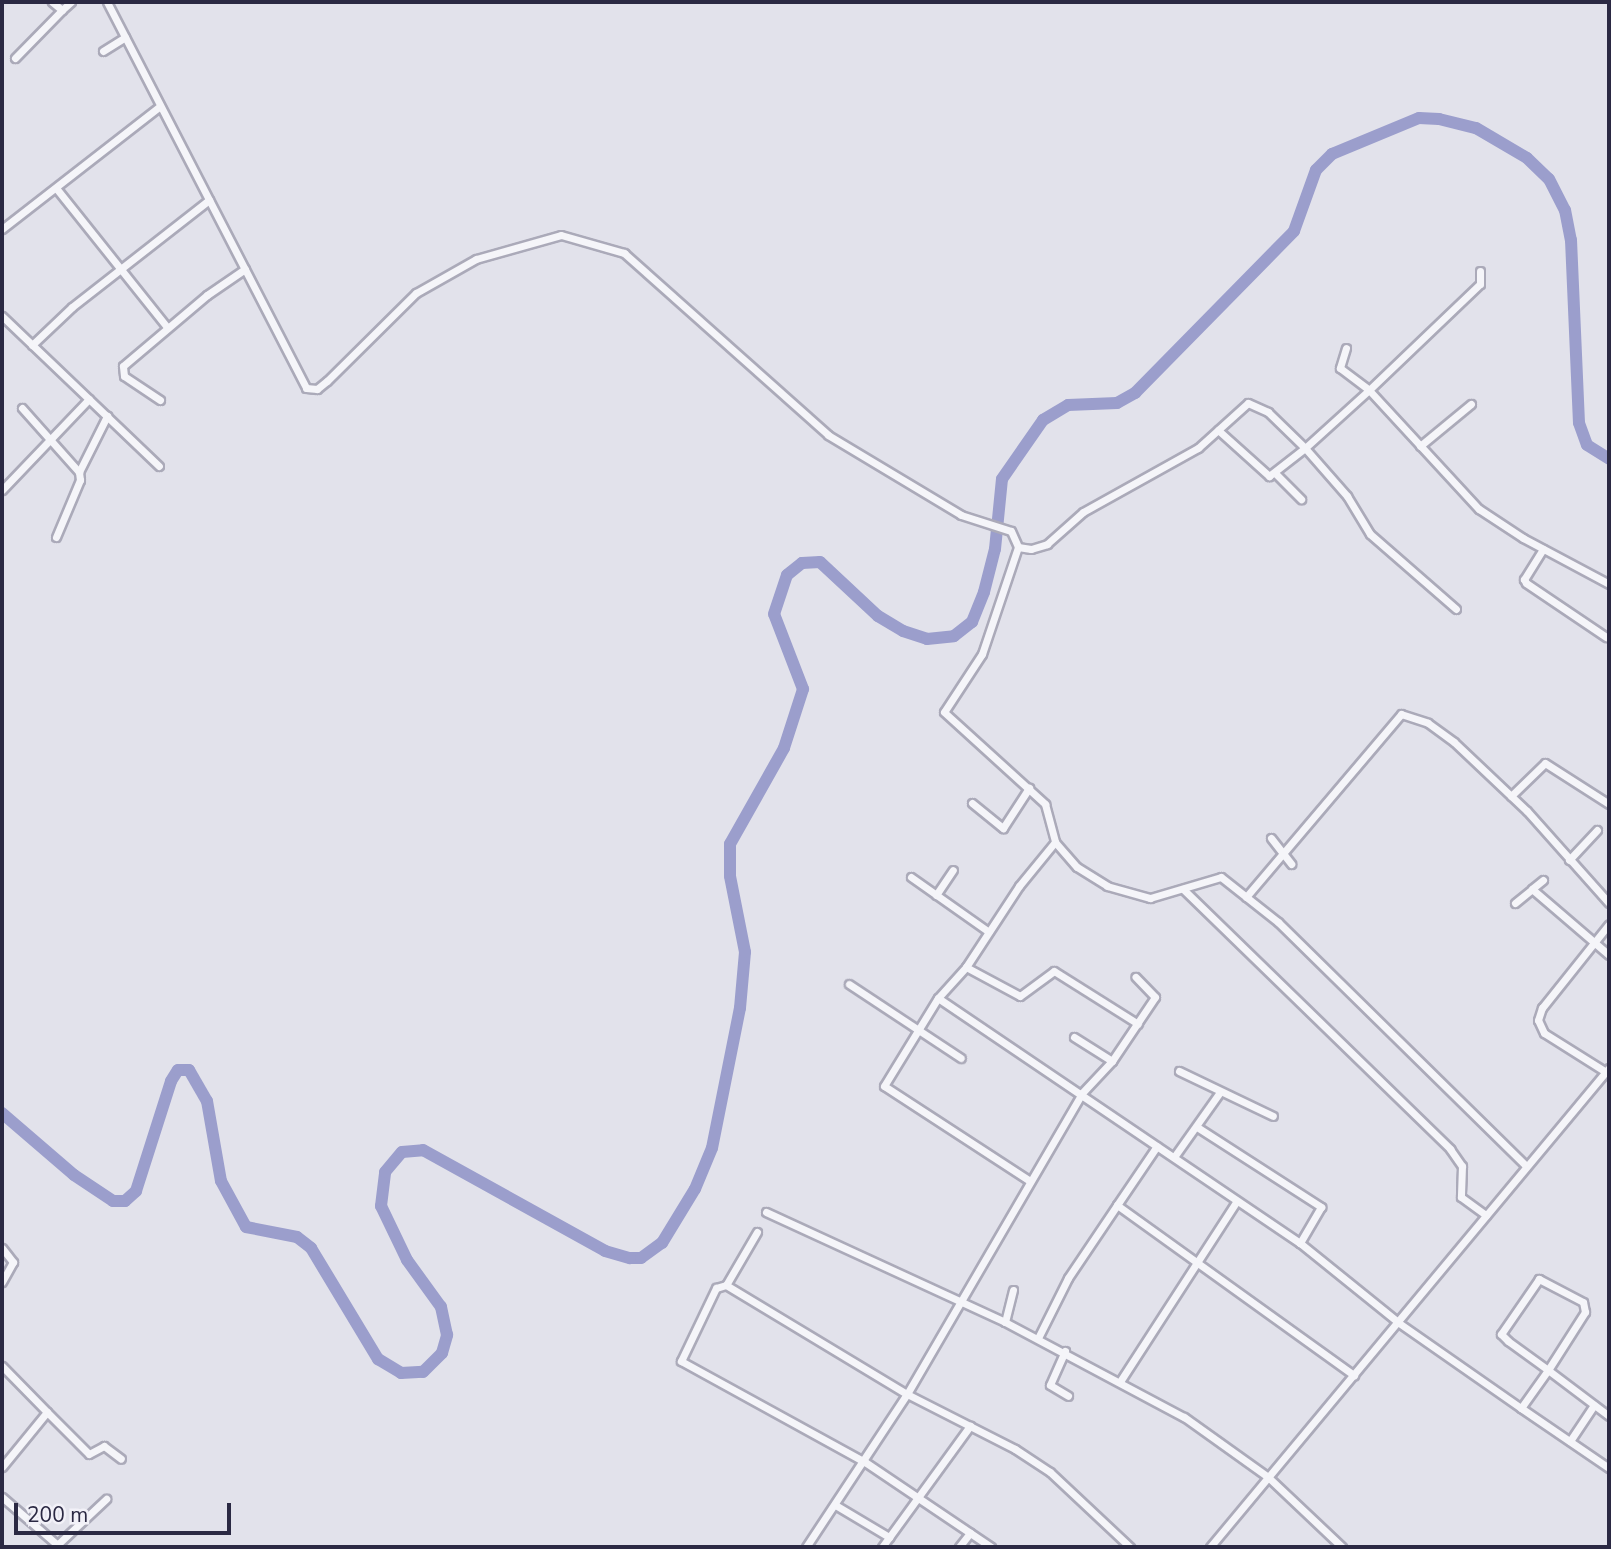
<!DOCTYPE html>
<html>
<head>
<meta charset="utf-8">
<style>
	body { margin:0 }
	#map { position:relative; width:1611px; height:1549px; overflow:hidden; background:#e2e2eb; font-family:"Nunito Sans",sans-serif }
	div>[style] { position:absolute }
	.river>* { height:12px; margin:-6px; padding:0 6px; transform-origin:6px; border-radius:6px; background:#9b9ecc }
	.roads { filter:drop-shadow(2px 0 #abaab9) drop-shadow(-2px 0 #abaab9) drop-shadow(0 2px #abaab9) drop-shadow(0 -2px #abaab9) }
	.street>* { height:7px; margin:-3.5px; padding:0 3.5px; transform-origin:3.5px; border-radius:3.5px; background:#f5f5f9 }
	span { translate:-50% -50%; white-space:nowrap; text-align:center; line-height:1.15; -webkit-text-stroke:5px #f2f1f8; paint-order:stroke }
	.frame { position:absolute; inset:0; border:4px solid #2b2943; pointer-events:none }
	.scale { position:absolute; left:14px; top:1503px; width:217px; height:32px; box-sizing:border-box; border:4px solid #2b2943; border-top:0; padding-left:9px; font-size:21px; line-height:24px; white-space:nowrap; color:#2b2943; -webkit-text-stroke:5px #f2f1f8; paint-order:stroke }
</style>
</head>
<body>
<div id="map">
	<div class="river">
		<div style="left:2px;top:1113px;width:95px;rotate:40.7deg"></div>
		<div style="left:74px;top:1175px;width:47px;rotate:33.7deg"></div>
		<div style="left:113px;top:1201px;width:12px"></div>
		<div style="left:125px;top:1201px;width:15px;rotate:-42deg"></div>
		<div style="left:136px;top:1191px;width:115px;rotate:-72.3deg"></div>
		<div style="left:171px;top:1081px;width:13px;rotate:-58deg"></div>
		<div style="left:178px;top:1070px;width:11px"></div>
		<div style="left:189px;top:1070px;width:36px;rotate:60deg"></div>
		<div style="left:207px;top:1101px;width:81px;rotate:80.1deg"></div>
		<div style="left:221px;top:1181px;width:52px;rotate:61.5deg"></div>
		<div style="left:246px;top:1227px;width:52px;rotate:11.1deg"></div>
		<div style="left:297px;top:1237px;width:18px;rotate:38deg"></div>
		<div style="left:311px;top:1248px;width:130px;rotate:58.9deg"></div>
		<div style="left:378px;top:1359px;width:27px;rotate:31deg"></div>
		<div style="left:401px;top:1373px;width:22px;rotate:-3deg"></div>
		<div style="left:423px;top:1372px;width:27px;rotate:-45deg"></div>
		<div style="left:442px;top:1353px;width:19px;rotate:-74deg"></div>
		<div style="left:447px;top:1335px;width:29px;rotate:-102deg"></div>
		<div style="left:441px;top:1307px;width:58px;rotate:-125.9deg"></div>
		<div style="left:407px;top:1260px;width:60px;rotate:-115.7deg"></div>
		<div style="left:381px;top:1206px;width:34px;rotate:-83deg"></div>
		<div style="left:385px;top:1172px;width:26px;rotate:-50deg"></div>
		<div style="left:402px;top:1152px;width:21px;rotate:-5deg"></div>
		<div style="left:423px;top:1150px;width:208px;rotate:29deg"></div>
		<div style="left:605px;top:1251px;width:26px;rotate:16deg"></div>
		<div style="left:630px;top:1258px;width:11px"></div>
		<div style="left:641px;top:1258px;width:26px;rotate:-36deg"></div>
		<div style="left:662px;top:1243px;width:63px;rotate:-58.6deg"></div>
		<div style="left:695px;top:1189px;width:44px;rotate:-67.5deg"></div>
		<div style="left:712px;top:1148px;width:143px;rotate:-78.7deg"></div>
		<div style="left:740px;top:1008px;width:56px;rotate:-84.9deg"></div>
		<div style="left:745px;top:952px;width:77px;rotate:-101.2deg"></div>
		<div style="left:730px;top:876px;width:32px;rotate:-90deg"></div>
		<div style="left:730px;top:844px;width:110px;rotate:-60.6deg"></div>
		<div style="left:784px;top:748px;width:62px;rotate:-72.1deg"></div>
		<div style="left:803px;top:689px;width:80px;rotate:-111.1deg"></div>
		<div style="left:774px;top:614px;width:41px;rotate:-71.6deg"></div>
		<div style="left:787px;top:575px;width:19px;rotate:-39deg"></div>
		<div style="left:802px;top:563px;width:18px;rotate:-3deg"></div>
		<div style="left:820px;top:562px;width:79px;rotate:43deg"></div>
		<div style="left:878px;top:616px;width:29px;rotate:31deg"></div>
		<div style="left:903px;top:631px;width:25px;rotate:18deg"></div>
		<div style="left:927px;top:639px;width:27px;rotate:-6deg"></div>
		<div style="left:954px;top:636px;width:23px;rotate:-38deg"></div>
		<div style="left:972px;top:622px;width:32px;rotate:-68deg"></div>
		<div style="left:984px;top:592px;width:44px;rotate:-75.7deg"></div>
		<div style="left:995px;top:549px;width:70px;rotate:-84.3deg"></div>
		<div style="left:1002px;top:479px;width:72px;rotate:-55.2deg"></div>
		<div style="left:1043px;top:420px;width:29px;rotate:-31deg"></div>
		<div style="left:1068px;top:405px;width:49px;rotate:-2.3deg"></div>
		<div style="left:1117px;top:403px;width:21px;rotate:-29deg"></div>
		<div style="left:1135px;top:393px;width:227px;rotate:-45.5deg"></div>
		<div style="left:1294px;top:231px;width:65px;rotate:-70.2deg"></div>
		<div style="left:1316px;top:170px;width:23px;rotate:-45deg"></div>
		<div style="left:1332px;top:154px;width:94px;rotate:-22.5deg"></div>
		<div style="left:1419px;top:118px;width:20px;rotate:3deg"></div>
		<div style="left:1439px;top:119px;width:38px;rotate:14deg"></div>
		<div style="left:1476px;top:128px;width:59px;rotate:30.5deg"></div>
		<div style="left:1527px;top:158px;width:30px;rotate:44deg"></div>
		<div style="left:1549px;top:179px;width:35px;rotate:63deg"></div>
		<div style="left:1565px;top:210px;width:31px;rotate:79deg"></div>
		<div style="left:1571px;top:240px;width:183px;rotate:87.5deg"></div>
		<div style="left:1579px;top:423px;width:23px;rotate:70deg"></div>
		<div style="left:1587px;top:445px;width:26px;rotate:32deg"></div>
	</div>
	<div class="roads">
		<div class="street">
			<div style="left:107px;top:2px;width:434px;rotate:62.7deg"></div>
			<div style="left:306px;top:388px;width:11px;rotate:5deg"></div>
			<div style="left:317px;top:389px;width:13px;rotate:-39deg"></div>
			<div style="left:327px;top:381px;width:125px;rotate:-44.7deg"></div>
			<div style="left:416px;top:293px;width:69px;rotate:-29.5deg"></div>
			<div style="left:476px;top:259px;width:88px;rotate:-15.8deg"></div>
			<div style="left:561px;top:235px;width:66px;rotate:15.9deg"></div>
			<div style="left:624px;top:253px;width:273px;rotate:41.7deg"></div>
			<div style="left:828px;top:435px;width:155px;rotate:31deg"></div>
			<div style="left:961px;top:515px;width:52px;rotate:17.7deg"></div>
			<div style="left:1011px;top:531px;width:17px;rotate:66deg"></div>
			<div style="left:1018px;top:547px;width:113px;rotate:108.6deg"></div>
			<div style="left:982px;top:654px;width:69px;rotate:123.2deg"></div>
			<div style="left:944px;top:712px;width:137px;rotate:42.3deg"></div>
			<div style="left:1045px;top:804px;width:39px;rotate:75deg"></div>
			<div style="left:1055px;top:842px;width:33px;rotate:49deg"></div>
			<div style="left:1077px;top:867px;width:36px;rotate:32deg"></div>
			<div style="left:1107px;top:886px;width:45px;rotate:15.6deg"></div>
			<div style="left:1150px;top:898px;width:74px;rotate:-16.5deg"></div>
			<div style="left:1221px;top:877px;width:73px;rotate:38.3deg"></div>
			<div style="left:1278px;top:922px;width:348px;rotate:44.5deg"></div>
			<div style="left:62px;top:10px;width:12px;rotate:-42deg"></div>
			<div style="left:103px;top:51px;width:26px;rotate:-32deg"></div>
			<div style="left:15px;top:58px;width:67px;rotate:-45.6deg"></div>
			<div style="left:62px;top:10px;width:13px;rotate:-141deg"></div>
			<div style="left:56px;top:188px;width:178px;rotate:51.4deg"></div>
			<div style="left:2px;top:229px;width:200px;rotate:-37.9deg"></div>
			<div style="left:2px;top:316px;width:217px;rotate:43.7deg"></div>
			<div style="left:32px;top:345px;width:55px;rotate:-43.5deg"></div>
			<div style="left:72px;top:307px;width:174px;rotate:-38deg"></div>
			<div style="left:1346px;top:348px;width:21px;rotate:107deg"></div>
			<div style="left:1340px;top:368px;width:36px;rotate:37deg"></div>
			<div style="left:1369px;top:390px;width:153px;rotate:-43.7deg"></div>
			<div style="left:1480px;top:284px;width:13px;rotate:-90deg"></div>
			<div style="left:160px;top:400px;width:43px;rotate:-146.3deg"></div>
			<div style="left:124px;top:376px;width:10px;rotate:-96deg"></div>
			<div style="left:123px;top:366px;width:110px;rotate:-40.2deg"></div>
			<div style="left:207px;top:295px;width:46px;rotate:-34.4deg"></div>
			<div style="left:22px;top:408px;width:86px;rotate:48.3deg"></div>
			<div style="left:79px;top:472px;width:63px;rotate:-63.4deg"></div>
			<div style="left:1218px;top:430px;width:69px;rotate:42deg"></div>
			<div style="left:1269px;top:476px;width:46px;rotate:-37.9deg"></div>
			<div style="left:1305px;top:448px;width:64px;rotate:48.8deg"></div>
			<div style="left:1347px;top:496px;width:44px;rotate:58.8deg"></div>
			<div style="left:1370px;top:534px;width:114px;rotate:41.1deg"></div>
			<div style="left:1420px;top:446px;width:66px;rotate:-39.5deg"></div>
			<div style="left:1275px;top:473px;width:37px;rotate:45deg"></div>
			<div style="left:2px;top:490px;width:126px;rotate:-46.3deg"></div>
			<div style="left:56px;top:537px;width:62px;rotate:-67.2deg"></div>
			<div style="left:80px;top:480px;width:8px;rotate:-97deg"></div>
			<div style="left:1018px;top:547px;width:13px;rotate:9deg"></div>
			<div style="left:1031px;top:549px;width:17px;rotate:-17deg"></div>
			<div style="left:1047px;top:544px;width:48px;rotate:-41.6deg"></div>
			<div style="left:1083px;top:512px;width:132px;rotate:-29.1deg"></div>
			<div style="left:1198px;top:448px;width:67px;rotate:-42deg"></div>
			<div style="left:1248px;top:403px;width:22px;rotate:24deg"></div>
			<div style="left:1268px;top:412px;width:52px;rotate:44.2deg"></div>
			<div style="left:1305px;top:448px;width:86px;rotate:-42.2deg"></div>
			<div style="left:1369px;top:390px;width:162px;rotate:47.3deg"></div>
			<div style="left:1479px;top:509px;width:53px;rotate:33.4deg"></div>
			<div style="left:1523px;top:538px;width:98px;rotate:28.1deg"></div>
			<div style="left:1543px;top:549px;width:36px;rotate:122deg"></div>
			<div style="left:1524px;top:579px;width:4px;rotate:63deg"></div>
			<div style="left:1526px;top:583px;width:97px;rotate:34deg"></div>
			<div style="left:1511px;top:796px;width:47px;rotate:-44.1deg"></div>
			<div style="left:1545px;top:763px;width:76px;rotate:32.6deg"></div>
			<div style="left:972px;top:803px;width:40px;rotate:39deg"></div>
			<div style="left:1003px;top:828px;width:48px;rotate:-57deg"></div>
			<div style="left:1271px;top:838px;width:33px;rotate:52deg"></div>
			<div style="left:1569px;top:860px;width:41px;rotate:-47deg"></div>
			<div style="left:911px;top:877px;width:95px;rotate:35.2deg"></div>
			<div style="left:1543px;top:880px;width:14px;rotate:141deg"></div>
			<div style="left:1532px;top:889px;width:101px;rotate:40.6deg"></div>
			<div style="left:1183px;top:889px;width:373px;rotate:44.2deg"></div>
			<div style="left:1450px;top:1149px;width:21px;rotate:55deg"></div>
			<div style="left:1462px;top:1166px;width:31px;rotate:92deg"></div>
			<div style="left:1461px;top:1197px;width:31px;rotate:36deg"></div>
			<div style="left:936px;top:895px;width:30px;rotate:-56deg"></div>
			<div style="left:1246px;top:897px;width:240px;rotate:-49.7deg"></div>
			<div style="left:1401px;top:714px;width:28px;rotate:18deg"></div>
			<div style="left:1428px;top:723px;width:32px;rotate:36deg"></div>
			<div style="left:1454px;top:742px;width:100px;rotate:43.4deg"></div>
			<div style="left:1527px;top:811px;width:123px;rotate:48.3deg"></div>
			<div style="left:1515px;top:903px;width:22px;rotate:-39deg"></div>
			<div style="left:966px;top:967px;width:61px;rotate:28.2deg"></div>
			<div style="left:1020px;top:996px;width:42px;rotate:-36.3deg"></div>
			<div style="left:1054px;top:971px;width:99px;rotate:32.2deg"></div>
			<div style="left:849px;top:984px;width:134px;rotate:33.5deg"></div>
			<div style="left:938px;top:998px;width:437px;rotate:34.1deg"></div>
			<div style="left:1300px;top:1243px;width:127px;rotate:38.9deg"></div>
			<div style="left:1399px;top:1323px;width:149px;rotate:34.9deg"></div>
			<div style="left:1521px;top:1408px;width:47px;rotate:-54.6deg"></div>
			<div style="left:1548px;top:1370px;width:69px;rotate:-57.5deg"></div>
			<div style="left:1585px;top:1312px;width:10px;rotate:-101deg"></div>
			<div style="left:1583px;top:1302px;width:50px;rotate:-152.4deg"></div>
			<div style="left:1539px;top:1279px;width:67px;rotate:124.6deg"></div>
			<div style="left:1501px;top:1334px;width:10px;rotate:45deg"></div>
			<div style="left:1508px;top:1341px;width:49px;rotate:35.9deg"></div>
			<div style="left:1548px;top:1370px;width:76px;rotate:37deg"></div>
			<div style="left:1074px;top:1037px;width:45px;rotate:32.3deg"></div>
			<div style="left:1179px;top:1071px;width:104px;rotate:25.6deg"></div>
			<div style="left:1606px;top:1072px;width:73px;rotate:-147.8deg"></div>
			<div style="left:1544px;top:1033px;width:14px;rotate:-115deg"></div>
			<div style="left:1538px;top:1020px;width:13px;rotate:-72deg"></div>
			<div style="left:1542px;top:1008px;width:107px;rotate:-51.4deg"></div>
			<div style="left:1197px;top:1127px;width:148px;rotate:32.8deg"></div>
			<div style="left:1321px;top:1207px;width:42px;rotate:120.3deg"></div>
			<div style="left:1174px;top:1157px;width:80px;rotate:-54.7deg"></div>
			<div style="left:1030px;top:1181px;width:174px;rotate:-146.9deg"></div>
			<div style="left:884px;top:1086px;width:103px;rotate:-58.5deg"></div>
			<div style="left:938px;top:998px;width:42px;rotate:-47.9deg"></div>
			<div style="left:966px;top:967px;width:97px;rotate:-56.8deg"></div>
			<div style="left:1019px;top:886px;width:57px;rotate:-50.7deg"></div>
			<div style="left:1117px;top:1205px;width:71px;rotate:-55.9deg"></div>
			<div style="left:766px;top:1212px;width:263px;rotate:24.7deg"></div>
			<div style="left:1005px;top:1322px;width:203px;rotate:28deg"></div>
			<div style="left:1184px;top:1417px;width:103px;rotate:35.5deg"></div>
			<div style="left:1268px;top:1477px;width:102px;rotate:43.4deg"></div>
			<div style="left:757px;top:1232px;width:61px;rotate:120.3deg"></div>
			<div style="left:726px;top:1285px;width:10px;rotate:163deg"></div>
			<div style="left:716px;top:1288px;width:81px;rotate:115.6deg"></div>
			<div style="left:681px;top:1361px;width:210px;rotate:28.8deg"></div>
			<div style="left:865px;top:1462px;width:152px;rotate:34deg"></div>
			<div style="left:2px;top:1248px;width:18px;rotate:52deg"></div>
			<div style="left:13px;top:1262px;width:23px;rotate:119deg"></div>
			<div style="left:726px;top:1285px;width:211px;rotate:31.1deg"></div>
			<div style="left:907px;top:1394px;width:121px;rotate:27deg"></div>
			<div style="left:1015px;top:1449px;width:42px;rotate:33.3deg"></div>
			<div style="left:1050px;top:1472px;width:110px;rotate:43.2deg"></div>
			<div style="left:1005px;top:1322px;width:33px;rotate:-76deg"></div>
			<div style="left:1038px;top:1338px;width:67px;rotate:-63.4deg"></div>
			<div style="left:1068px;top:1278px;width:88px;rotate:-56.1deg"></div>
			<div style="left:1117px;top:1205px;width:292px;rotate:35.7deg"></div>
			<div style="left:1065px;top:1351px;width:37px;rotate:114deg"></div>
			<div style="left:1050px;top:1385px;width:21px;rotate:31deg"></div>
			<div style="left:2px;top:1366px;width:64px;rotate:45.6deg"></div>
			<div style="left:47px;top:1412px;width:71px;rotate:129.3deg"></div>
			<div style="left:1121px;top:1380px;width:213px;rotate:-57.1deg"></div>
			<div style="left:1521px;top:1408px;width:107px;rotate:34.3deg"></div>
			<div style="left:47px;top:1412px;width:59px;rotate:45deg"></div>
			<div style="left:89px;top:1454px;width:17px;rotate:-28deg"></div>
			<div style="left:104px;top:1446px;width:21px;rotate:37deg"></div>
			<div style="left:1570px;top:1441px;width:43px;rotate:-56.3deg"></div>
			<div style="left:2px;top:1497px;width:77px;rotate:40.8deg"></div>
			<div style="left:837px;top:1506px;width:61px;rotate:30.8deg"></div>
			<div style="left:56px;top:1546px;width:69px;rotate:-43.2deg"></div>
			<div style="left:806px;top:1547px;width:183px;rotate:-56.6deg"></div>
			<div style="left:907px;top:1394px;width:348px;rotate:-59.8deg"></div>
			<div style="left:1082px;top:1093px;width:44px;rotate:-46.8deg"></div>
			<div style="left:1112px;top:1061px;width:77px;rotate:-56.1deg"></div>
			<div style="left:1155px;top:997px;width:28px;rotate:-134deg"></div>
			<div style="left:882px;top:1547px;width:150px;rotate:-54deg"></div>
			<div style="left:959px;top:1547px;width:18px;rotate:-52deg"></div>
			<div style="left:1210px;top:1547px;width:623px;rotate:-50.21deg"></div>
		</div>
	</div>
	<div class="frame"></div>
	<div class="scale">200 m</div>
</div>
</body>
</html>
